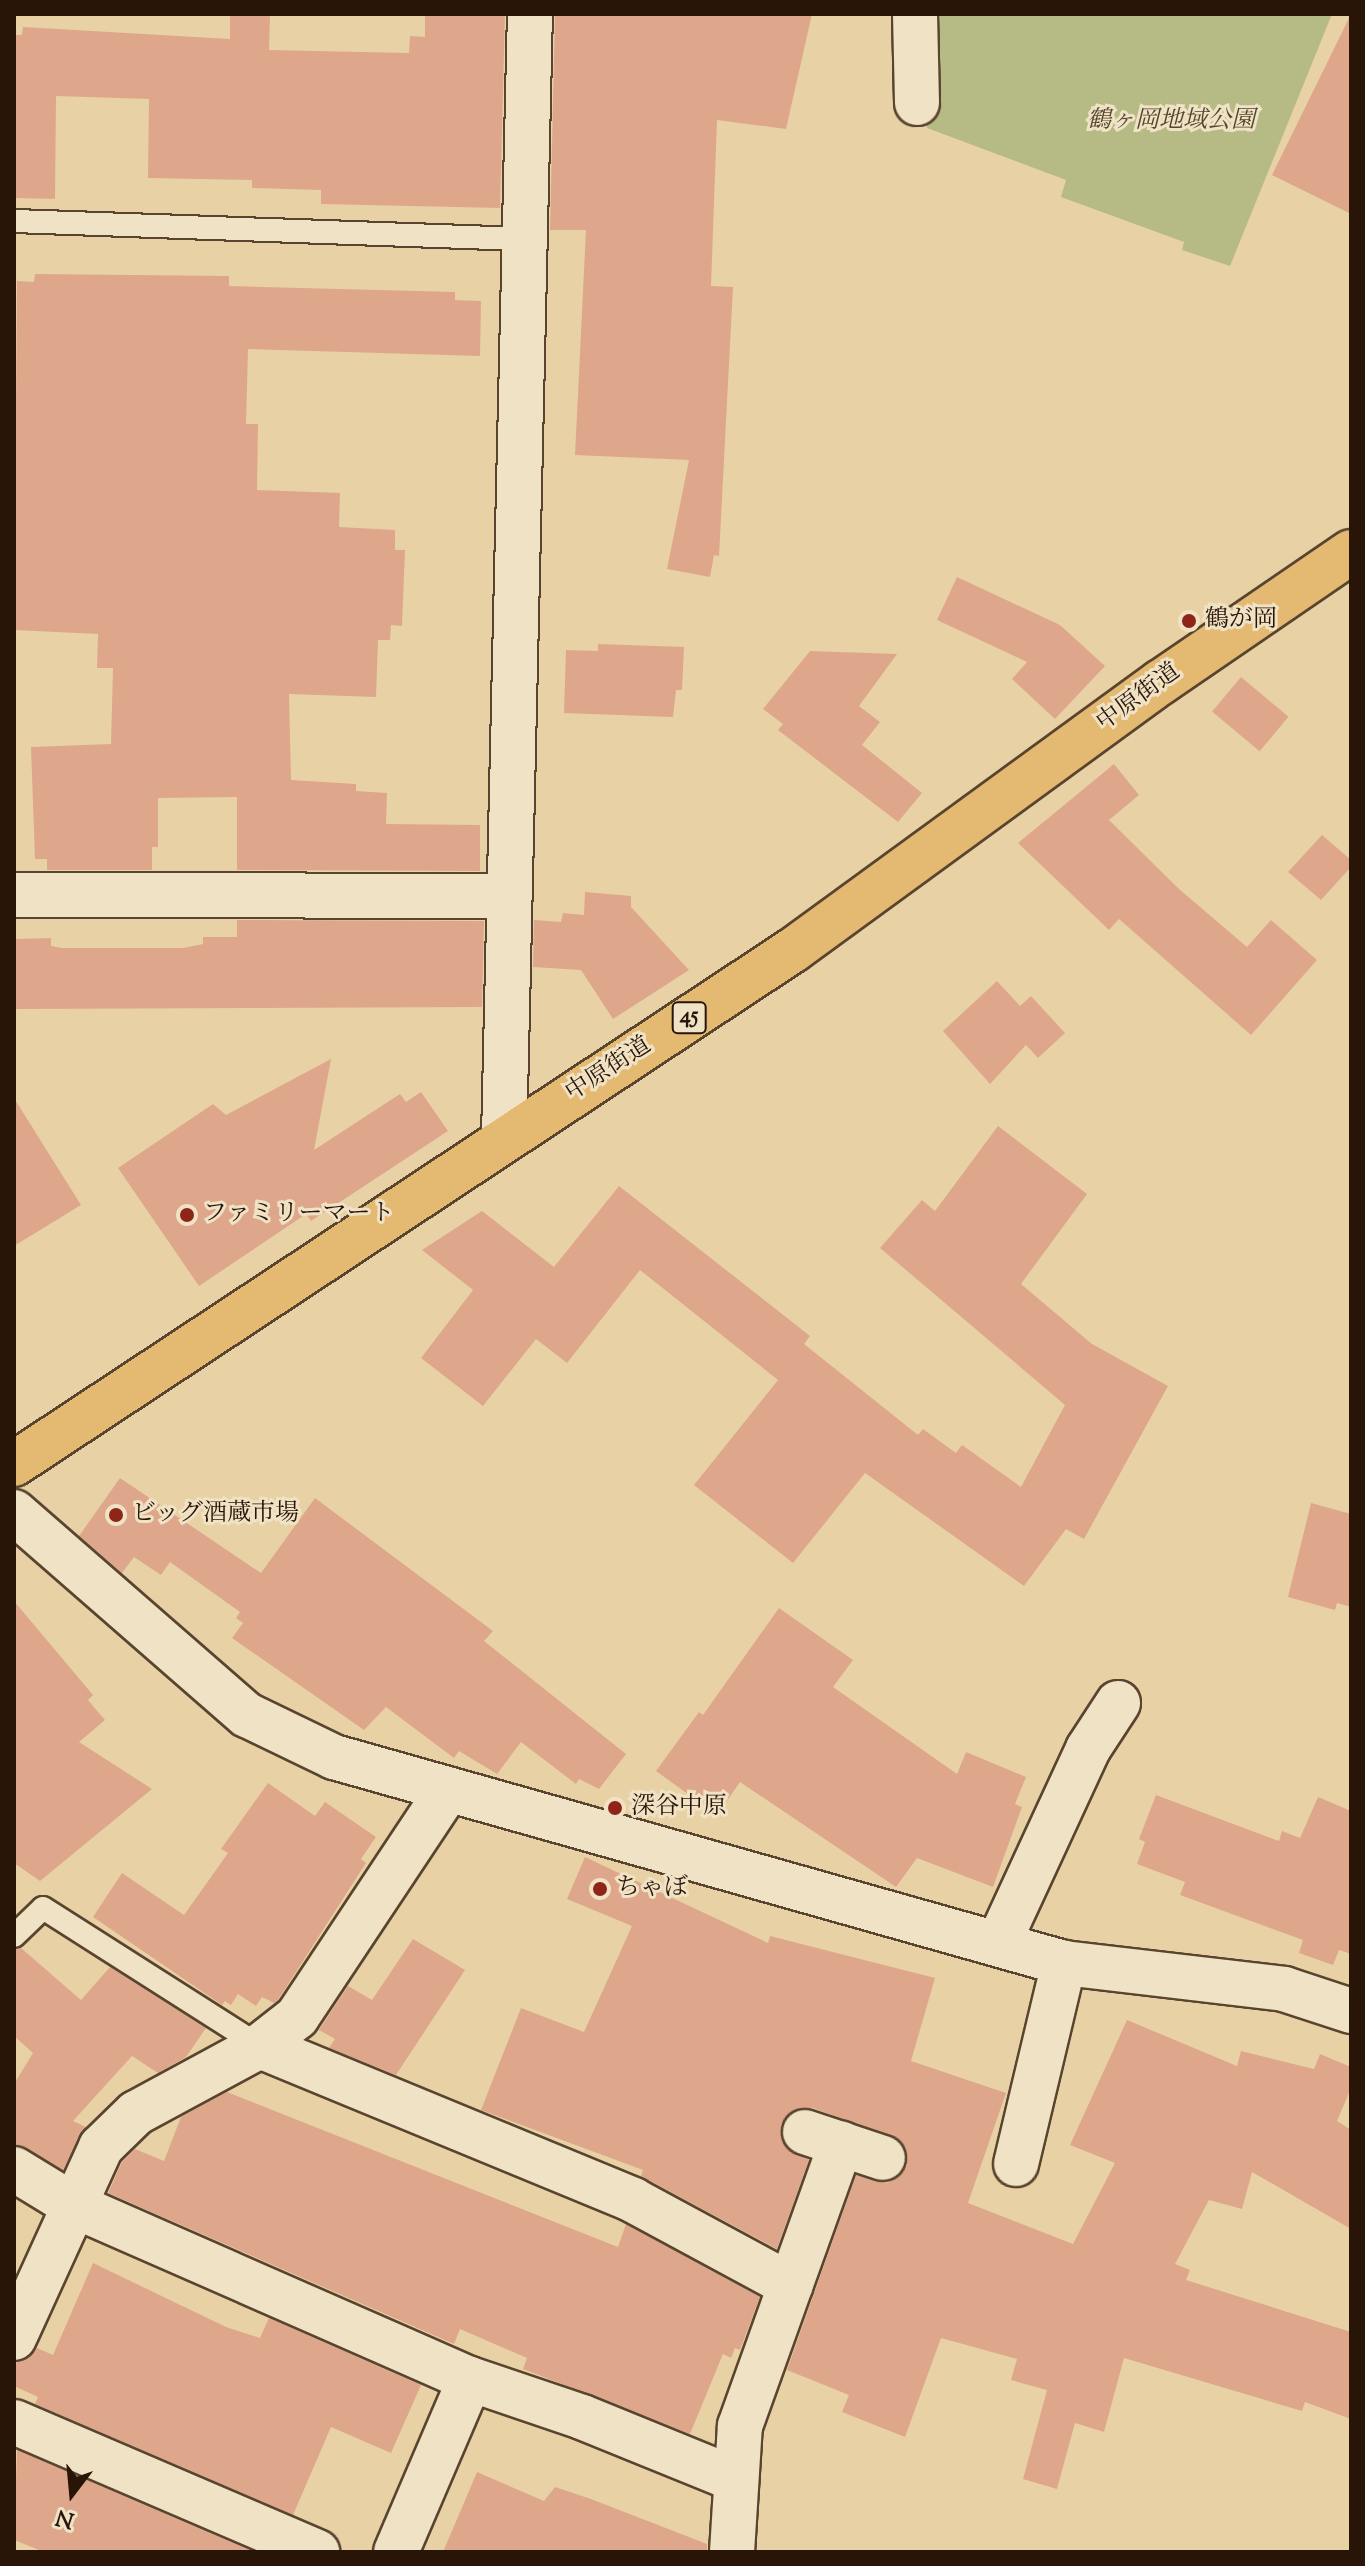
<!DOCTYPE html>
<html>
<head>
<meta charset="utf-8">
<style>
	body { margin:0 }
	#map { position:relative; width:1365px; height:2566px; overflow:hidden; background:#e8d2a5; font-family:"Sorts Mill Goudy","Noto Serif JP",serif }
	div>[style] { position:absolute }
	.green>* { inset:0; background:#b6bb86 }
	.building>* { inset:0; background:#dea78b; transform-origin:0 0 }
	.roads { filter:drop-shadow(2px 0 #59442f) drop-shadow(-2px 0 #59442f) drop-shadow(0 2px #59442f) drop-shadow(0 -2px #59442f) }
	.lane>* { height:22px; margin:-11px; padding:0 11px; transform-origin:11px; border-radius:11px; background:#f0e2c4 }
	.street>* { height:44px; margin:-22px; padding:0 22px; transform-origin:22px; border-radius:22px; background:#f0e2c4 }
	.primary>* { height:44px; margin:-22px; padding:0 22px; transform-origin:22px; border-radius:22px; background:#e4b972 }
	.dots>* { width:22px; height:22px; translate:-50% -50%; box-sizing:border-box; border:4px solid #f0e2c4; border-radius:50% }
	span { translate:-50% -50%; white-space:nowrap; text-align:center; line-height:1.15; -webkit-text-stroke:6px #f0e2c4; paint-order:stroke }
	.shield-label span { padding:2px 6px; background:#f0e2c4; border:2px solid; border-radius:6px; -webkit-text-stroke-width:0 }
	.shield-label { font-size:22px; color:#291408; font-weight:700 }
	.park-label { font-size:24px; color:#53462e; font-style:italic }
	.poi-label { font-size:24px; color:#291408 }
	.left { translate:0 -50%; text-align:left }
	.street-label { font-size:24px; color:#291408 }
	.frame { position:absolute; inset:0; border:16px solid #291408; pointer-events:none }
	.north { position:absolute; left:32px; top:2454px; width:80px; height:80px; -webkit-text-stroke:6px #f0e2c4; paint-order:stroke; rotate:196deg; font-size:22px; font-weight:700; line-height:32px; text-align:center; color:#291408 }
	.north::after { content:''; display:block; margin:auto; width:28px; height:36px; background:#291408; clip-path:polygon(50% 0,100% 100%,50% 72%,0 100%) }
</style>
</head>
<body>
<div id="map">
	<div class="green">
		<div style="clip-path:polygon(929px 14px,1332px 14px,1230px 266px,1182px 250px,1184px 242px,1061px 197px,1066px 180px,927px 128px)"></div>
	</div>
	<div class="building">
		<div style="clip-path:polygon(425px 14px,505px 14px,500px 208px,321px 204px,321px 190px,252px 188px,252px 180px,148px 178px,149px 99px,56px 96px,55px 199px,14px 198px,14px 35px,22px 35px,23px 27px,230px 39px,230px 15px,270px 16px,269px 50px,409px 53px,410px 36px,425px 37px)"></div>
		<div style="clip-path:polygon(555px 14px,812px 14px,786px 129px,717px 120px,711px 286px,733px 287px,719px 556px,714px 555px,710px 577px,667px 569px,689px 460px,575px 455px,586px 230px,550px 230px)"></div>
		<div style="clip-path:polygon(1351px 14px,1351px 214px,1272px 175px)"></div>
		<div style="clip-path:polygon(35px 274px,229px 276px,229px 286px,455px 292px,455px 300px,481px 301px,480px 356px,248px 349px,246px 424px,258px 424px,257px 490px,340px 493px,339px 527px,395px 530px,395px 550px,405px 550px,402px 626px,391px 625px,390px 640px,378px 640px,376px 697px,289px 694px,291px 780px,356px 784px,356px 791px,387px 793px,386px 824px,480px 825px,480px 871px,237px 870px,237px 797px,158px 798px,158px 847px,152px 847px,152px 870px,47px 870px,47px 859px,35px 859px,31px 747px,111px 744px,113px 668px,97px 668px,98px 634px,14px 630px,17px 281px,34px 282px)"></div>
		<div style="clip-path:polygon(957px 577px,1060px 625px,1105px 666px,1055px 719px,1012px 679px,1027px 662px,937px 620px)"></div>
		<div style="clip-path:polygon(598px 644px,684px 647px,682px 690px,676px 690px,673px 717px,564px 713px,566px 650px,598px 651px)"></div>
		<div style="clip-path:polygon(810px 651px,897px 654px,859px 706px,880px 722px,862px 745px,922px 793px,898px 822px,778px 730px,783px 724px,763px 709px)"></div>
		<div style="left:1241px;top:677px;width:62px;height:45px;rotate:40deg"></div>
		<div style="clip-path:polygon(1114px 764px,1139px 795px,1109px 820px,1179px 889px,1247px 947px,1271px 920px,1317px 960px,1251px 1035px,1119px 919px,1109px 930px,1018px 843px)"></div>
		<div style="clip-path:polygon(1322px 835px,1351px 860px,1351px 867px,1321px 900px,1288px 872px)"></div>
		<div style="clip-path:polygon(585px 892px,631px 896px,631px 907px,689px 970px,613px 1019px,581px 970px,533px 967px,534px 920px,561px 922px,563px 913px,584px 915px)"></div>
		<div style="clip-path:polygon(237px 920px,484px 921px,482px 1007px,14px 1009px,14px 939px,51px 938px,51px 946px,62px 948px,183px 948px,203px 944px,203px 937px,237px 937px)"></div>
		<div style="clip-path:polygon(997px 981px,1020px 1006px,1031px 996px,1065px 1033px,1038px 1058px,1026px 1045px,990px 1084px,943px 1031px)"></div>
		<div style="clip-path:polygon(331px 1059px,314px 1150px,400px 1094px,406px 1102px,421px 1092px,448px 1131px,311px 1221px,306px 1214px,199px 1286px,118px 1168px,213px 1104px,226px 1115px)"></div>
		<div style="clip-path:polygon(14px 1098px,81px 1205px,14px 1246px)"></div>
		<div style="clip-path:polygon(998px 1126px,1087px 1194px,1021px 1284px,1092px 1344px,1168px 1386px,1084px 1539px,1066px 1529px,1024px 1586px,865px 1473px,793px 1563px,694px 1485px,778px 1380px,640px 1270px,567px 1363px,536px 1339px,483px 1406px,421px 1358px,473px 1290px,422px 1250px,482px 1211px,554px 1267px,619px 1186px,810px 1336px,804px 1344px,918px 1435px,923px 1429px,956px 1453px,962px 1445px,1021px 1487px,1065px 1405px,880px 1248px,922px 1200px,935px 1211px)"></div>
		<div style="clip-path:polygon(120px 1478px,261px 1573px,315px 1498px,493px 1631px,484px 1641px,626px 1754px,599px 1789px,579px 1779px,576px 1784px,521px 1742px,497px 1774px,459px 1751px,454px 1758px,386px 1707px,364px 1730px,232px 1638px,243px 1623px,236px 1618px,240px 1612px,170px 1562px,161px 1575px,134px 1557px,122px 1573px,79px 1536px)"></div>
		<div style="clip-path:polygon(1311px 1503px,1351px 1514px,1351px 1607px,1337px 1603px,1335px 1610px,1288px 1597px)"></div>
		<div style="clip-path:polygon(14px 1601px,93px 1695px,88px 1700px,105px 1720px,79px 1742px,152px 1789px,40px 1881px,14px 1863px)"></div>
		<div style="clip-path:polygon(779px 1608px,853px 1660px,833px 1687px,957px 1774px,966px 1752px,1026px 1777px,1015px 1804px,1022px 1807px,993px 1887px,917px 1858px,896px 1887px,740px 1782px,717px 1815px,656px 1771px,699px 1712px,703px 1715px)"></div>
		<div style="clip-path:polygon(268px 1783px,315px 1816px,325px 1802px,376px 1837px,361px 1859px,366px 1863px,278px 2000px,274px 2003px,262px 1997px,256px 2006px,238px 1994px,231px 2005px,225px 2001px,222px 2005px,93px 1917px,122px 1873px,184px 1915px,228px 1853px,221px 1849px)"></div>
		<div style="clip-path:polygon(1156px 1795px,1279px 1841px,1282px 1831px,1300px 1838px,1318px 1797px,1351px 1811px,1351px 1954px,1339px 1950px,1333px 1965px,1299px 1953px,1303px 1940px,1180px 1895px,1185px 1882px,1137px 1864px,1145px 1842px,1139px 1839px)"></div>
		<div style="clip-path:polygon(585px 1857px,768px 1943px,770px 1936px,935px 1978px,911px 2061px,1006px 2093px,968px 2203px,1073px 2244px,1115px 2163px,1070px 2145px,1127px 2020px,1237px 2066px,1241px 2051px,1314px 2069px,1320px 2054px,1351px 2067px,1351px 2088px,1337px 2121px,1351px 2130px,1351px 2229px,1252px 2172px,1242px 2209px,1209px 2200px,1175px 2264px,1190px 2270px,1186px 2280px,1351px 2332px,1351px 2419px,1305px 2402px,1302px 2411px,1124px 2358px,1104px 2432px,1075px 2423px,1057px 2489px,1023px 2479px,1047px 2390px,1011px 2380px,1017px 2359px,941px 2338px,905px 2437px,842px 2412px,849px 2395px,787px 2370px,856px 2175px,887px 2183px,899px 2177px,907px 2165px,901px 2141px,813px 2108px,789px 2113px,781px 2138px,787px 2149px,809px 2160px,777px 2249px,641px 2176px,643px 2170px,481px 2110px,521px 2008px,584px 2032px,632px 1926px,567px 1899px)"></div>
		<div style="clip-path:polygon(413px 1939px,465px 1970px,396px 2075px,329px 2048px,335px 2039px,319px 2030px,348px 1986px,372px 2000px)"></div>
		<div style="clip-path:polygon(21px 1948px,81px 2000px,110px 1967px,206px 2028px,186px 2057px,158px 2073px,132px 2056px,73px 2121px,86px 2127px,63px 2170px,14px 2144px,14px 2084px,33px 2053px,14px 2036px,14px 1950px)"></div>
		<div style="clip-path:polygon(227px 2092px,618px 2247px,626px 2224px,760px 2297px,740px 2350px,735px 2348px,731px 2358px,723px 2354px,690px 2434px,523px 2369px,527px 2358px,460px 2329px,454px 2344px,108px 2193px,122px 2162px,135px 2149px,164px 2161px,181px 2117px)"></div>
		<div style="clip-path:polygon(93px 2263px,226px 2327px,260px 2338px,269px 2318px,421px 2385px,391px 2453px,331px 2427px,293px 2515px,35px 2404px,38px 2397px,14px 2386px,14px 2363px,28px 2359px,37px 2348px,53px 2355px)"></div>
		<div style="clip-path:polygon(17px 2450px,254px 2552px,44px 2552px,14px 2540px)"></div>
		<div style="clip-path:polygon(477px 2472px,544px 2501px,555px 2487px,591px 2499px,707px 2544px,707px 2552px,443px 2552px)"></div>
	</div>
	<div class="roads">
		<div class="lane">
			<div style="left:14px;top:221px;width:508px;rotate:2.03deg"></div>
			<div style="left:14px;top:1936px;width:40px;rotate:-44deg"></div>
			<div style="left:43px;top:1908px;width:257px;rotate:32.5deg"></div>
		</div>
		<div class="street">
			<div style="left:915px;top:14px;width:89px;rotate:88.7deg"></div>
			<div style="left:14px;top:895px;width:495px;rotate:0.1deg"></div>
			<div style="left:504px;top:1139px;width:1125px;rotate:-88.68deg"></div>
			<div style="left:14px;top:1512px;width:309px;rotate:41.1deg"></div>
			<div style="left:247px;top:1715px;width:97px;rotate:25.8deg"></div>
			<div style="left:334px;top:1757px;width:759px;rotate:15.76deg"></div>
			<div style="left:1064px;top:1963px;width:222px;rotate:6.7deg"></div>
			<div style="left:1284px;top:1989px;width:71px;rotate:18.2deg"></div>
			<div style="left:998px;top:1944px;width:215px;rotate:-65.2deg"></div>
			<div style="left:1088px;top:1749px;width:55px;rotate:-56.9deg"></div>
			<div style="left:260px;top:2046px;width:404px;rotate:22.4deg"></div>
			<div style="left:633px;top:2200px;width:179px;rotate:28.4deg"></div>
			<div style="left:805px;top:2132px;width:82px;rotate:18.4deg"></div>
			<div style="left:1016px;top:2164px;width:207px;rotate:-76.6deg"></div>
			<div style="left:14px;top:2169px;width:69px;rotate:31.4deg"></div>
			<div style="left:73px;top:2205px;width:433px;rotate:23.7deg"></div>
			<div style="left:470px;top:2379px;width:118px;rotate:18.7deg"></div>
			<div style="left:582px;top:2417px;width:165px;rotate:22.1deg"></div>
			<div style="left:14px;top:2338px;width:210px;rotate:-65.5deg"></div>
			<div style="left:101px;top:2147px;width:49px;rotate:-44.2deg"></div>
			<div style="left:136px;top:2113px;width:141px;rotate:-28.4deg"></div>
			<div style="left:260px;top:2046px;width:47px;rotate:-38.1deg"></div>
			<div style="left:297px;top:2017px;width:273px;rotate:-56.4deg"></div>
			<div style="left:14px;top:2422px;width:330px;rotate:23.2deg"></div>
			<div style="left:396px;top:2552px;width:188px;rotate:-66.8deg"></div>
			<div style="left:732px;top:2552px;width:126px;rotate:-86.4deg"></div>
			<div style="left:740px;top:2426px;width:300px;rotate:-70.3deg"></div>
		</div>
		<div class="primary">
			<div style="left:14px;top:1464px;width:933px;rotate:-33.42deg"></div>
			<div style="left:793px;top:950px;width:455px;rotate:-36.1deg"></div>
			<div style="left:1161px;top:682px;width:230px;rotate:-34.4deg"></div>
		</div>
	</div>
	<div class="dots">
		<div style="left:1189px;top:621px;background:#8f2418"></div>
		<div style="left:187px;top:1215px;background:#8f2418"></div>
		<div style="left:116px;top:1515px;background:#8f2418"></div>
		<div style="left:615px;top:1808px;background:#8f2418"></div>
		<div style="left:600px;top:1889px;background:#8f2418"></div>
	</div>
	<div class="shield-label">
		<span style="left:689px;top:1018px">45</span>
	</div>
	<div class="park-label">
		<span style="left:1171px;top:122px">鶴ヶ岡地域公園</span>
	</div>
	<div class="poi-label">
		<span class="left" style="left:1205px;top:621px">鶴が岡</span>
		<span class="left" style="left:203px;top:1215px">ファミリーマート</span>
		<span class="left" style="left:132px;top:1515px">ビッグ酒蔵市場</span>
		<span class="left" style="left:631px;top:1808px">深谷中原</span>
		<span class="left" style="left:616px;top:1889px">ちゃぼ</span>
	</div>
	<div class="street-label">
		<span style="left:1139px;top:698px;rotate:-36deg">中原街道</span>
		<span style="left:609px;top:1070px;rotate:-33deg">中原街道</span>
	</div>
	<div class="frame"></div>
	<div class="north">N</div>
</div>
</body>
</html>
